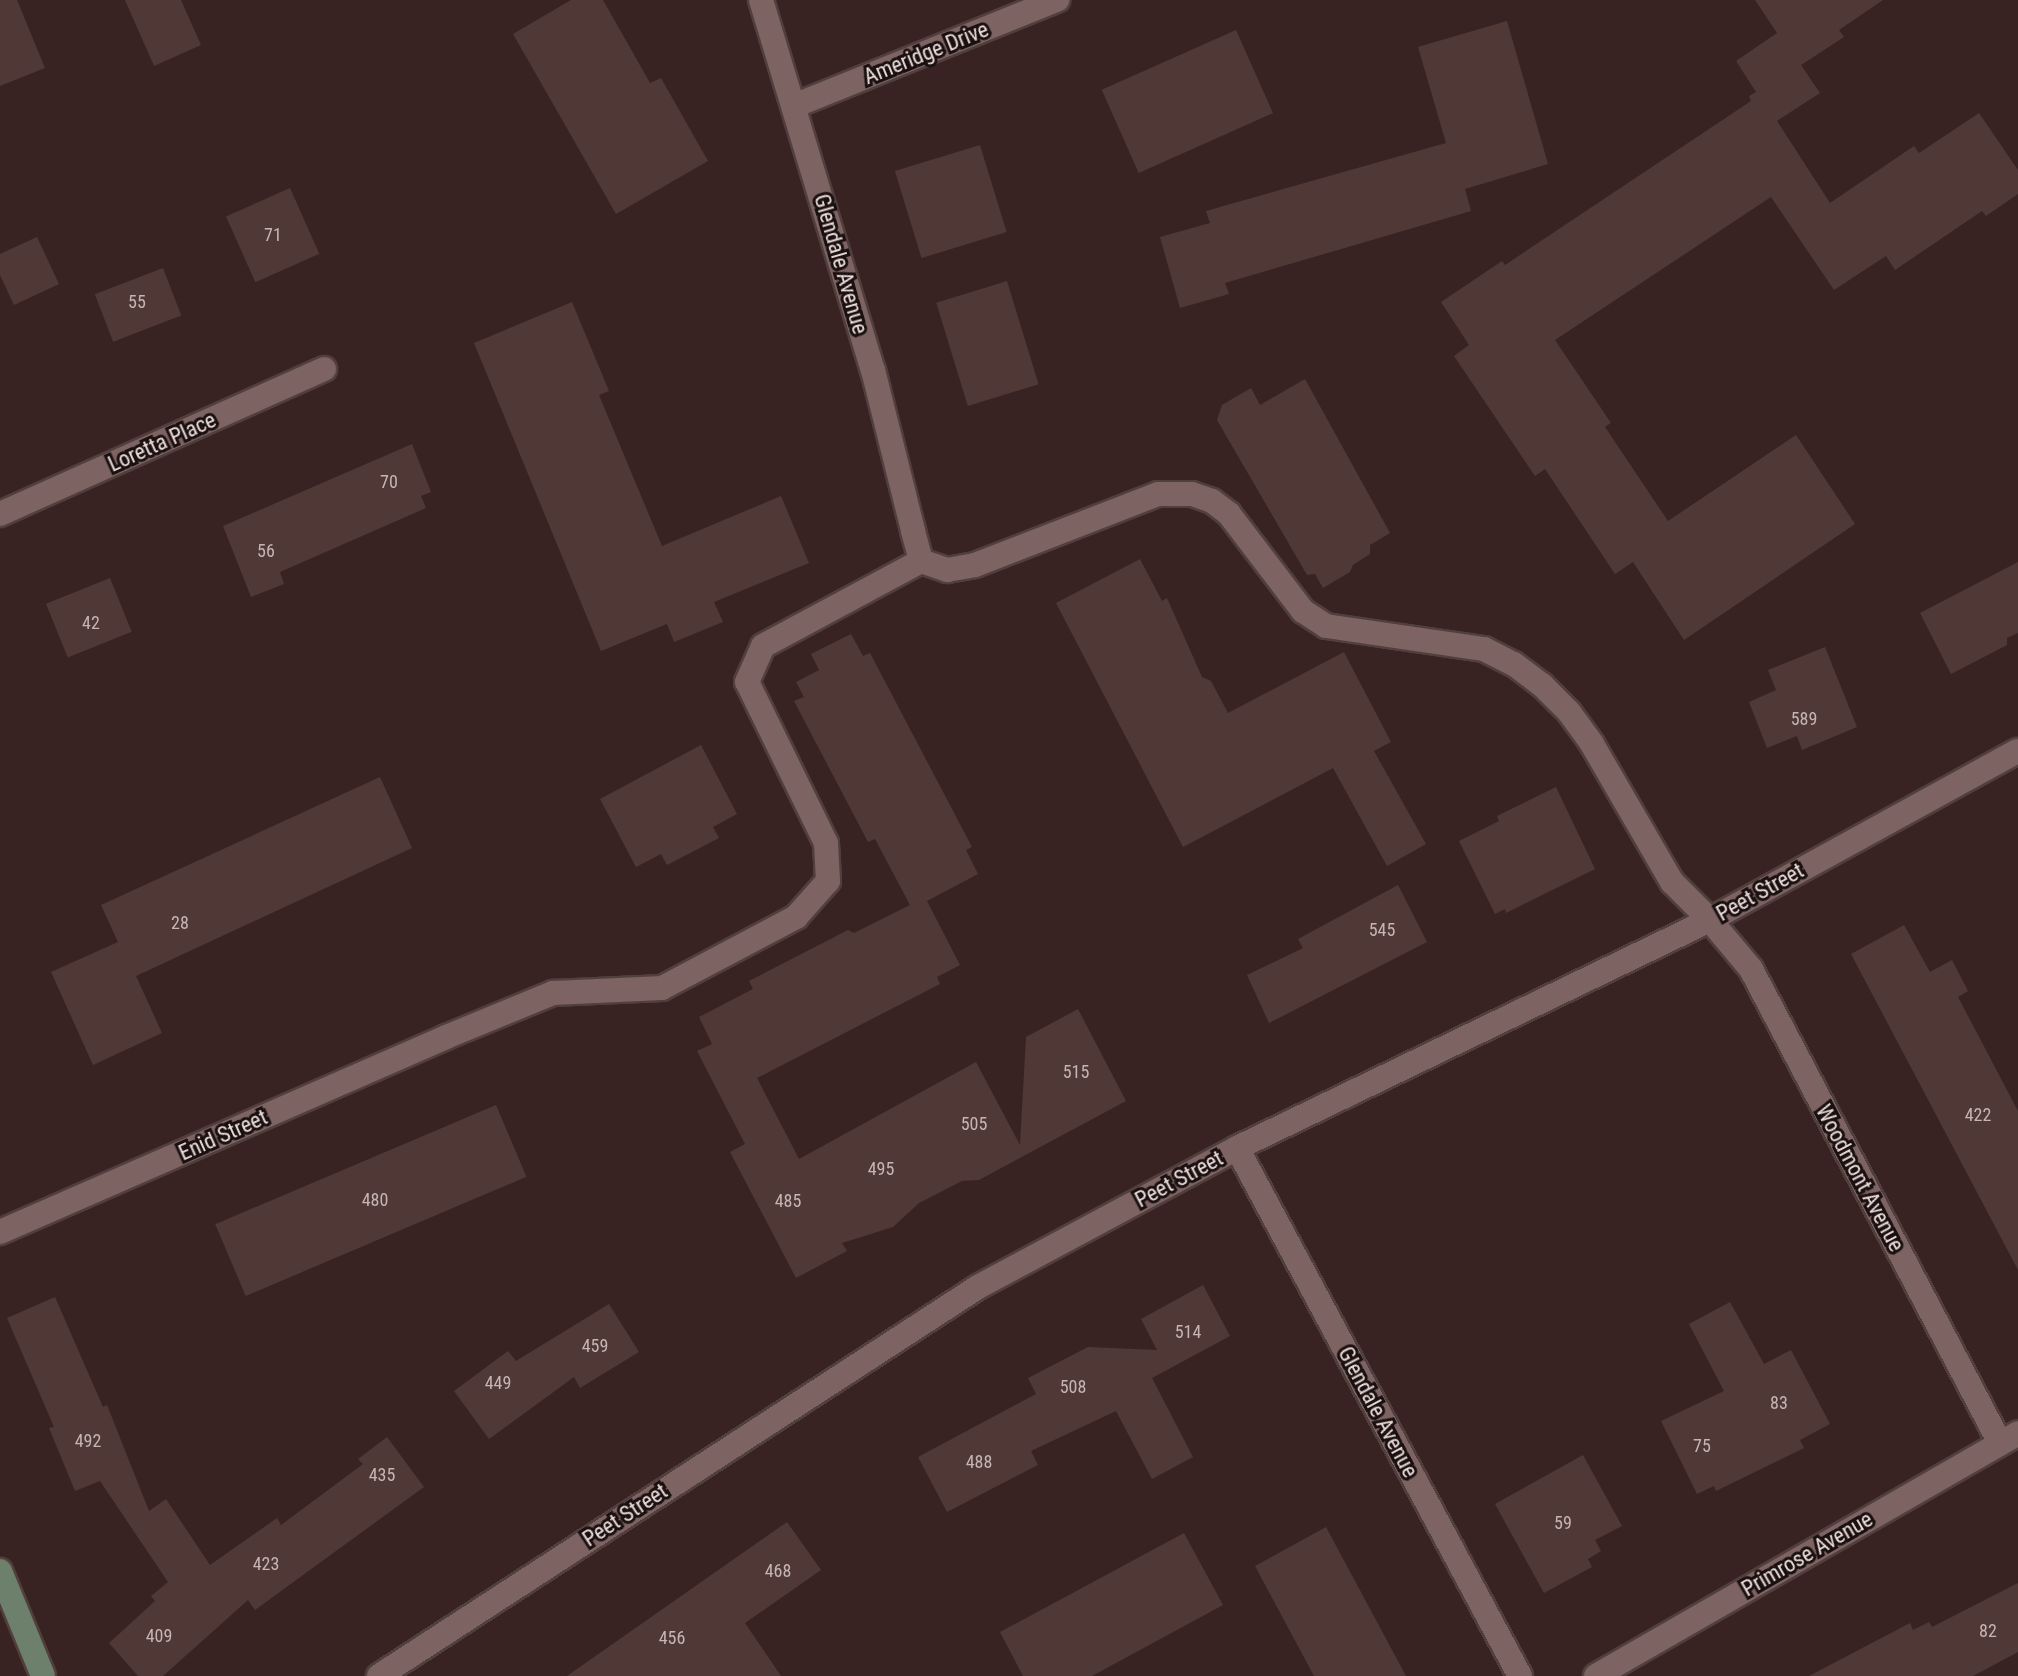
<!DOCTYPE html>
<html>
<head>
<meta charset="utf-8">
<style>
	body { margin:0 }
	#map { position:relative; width:2018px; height:1676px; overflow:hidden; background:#392322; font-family:"Roboto Condensed",sans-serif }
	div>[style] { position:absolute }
	.building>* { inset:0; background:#503837; transform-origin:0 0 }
	.roads { filter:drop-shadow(2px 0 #513f3e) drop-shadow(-2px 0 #513f3e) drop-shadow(0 2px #513f3e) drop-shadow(0 -2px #513f3e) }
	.lane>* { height:24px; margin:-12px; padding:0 12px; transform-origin:12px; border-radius:12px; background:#7d6362 }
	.street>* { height:24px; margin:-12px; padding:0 12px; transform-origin:12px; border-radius:12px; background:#7d6362 }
	.secondary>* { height:24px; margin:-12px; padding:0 12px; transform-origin:12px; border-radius:12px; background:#6d806c }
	span { translate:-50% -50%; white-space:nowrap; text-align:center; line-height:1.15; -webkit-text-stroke:6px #19100f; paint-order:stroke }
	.number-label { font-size:18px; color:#c6b5b4 }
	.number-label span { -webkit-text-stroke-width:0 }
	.street-label { font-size:22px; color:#eedfde }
</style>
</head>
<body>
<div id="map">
	<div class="building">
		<div style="clip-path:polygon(0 0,17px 0,45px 68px,0 86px)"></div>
		<div style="clip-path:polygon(125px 0,181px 0,201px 45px,154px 66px)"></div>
		<div style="clip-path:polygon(571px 0,603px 0,650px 83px,661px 78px,708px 161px,616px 214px,513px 34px)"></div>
		<div style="clip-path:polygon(1755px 0,1883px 0,1839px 30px,1844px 37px,1801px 65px,1820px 93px,1777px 121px,1830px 203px,1914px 146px,1919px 153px,1979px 113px,2018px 170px,2018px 194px,1986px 216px,1982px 211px,1895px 270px,1886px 256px,1834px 290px,1771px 197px,1555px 340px,1611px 423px,1605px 427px,1668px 521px,1796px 435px,1855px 524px,1684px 640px,1633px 562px,1615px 574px,1545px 469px,1535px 476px,1454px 356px,1469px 345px,1441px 302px,1502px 261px,1505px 265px,1751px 101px,1749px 96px,1756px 92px,1736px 61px,1777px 33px)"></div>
		<div style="clip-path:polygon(1507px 21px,1548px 164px,1465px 189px,1471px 211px,1225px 283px,1229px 294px,1180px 308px,1160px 237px,1210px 223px,1206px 211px,1446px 143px,1418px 47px)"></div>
		<div style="left:1236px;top:30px;width:91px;height:147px;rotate:66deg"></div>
		<div style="left:980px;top:145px;width:91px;height:89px;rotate:73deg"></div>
		<div style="left:290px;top:188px;width:72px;height:70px;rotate:66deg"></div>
		<div style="clip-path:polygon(37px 237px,59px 284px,14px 305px,0 275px,0 254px)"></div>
		<div style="left:163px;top:268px;width:51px;height:73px;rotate:69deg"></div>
		<div style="left:1007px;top:281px;width:108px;height:74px;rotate:73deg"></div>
		<div style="clip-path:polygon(572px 302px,609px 391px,599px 395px,662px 546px,781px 496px,809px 563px,714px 602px,723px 622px,674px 642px,667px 624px,601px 651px,474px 343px)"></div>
		<div style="clip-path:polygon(1305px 379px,1390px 533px,1370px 545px,1370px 554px,1353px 565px,1350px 572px,1323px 588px,1315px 574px,1307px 575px,1217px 420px,1222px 405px,1251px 388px,1260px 405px)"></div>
		<div style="clip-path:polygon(412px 444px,431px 492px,421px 496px,426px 508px,280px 572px,284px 584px,251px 597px,223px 526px)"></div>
		<div style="clip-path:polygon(1140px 559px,1162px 601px,1167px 598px,1202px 677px,1211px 681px,1228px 713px,1344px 652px,1391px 742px,1374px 751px,1426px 844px,1387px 866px,1333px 768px,1183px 847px,1056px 603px)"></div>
		<div style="clip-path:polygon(2018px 562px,2018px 633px,2007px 638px,2007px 645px,1951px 674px,1920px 613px)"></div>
		<div style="left:110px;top:578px;width:58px;height:69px;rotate:68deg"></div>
		<div style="clip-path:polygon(851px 634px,863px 656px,870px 653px,972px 847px,966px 850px,978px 874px,927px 901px,960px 965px,937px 977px,940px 984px,757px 1078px,799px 1159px,976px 1062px,1020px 1145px,1026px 1037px,1078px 1009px,1126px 1101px,979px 1180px,962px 1181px,919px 1203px,893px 1227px,842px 1243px,847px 1251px,796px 1278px,730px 1152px,745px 1144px,697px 1051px,712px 1044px,699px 1017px,753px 989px,749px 981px,848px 930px,854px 933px,910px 905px,875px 839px,868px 842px,794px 701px,804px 697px,796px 682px,819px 670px,811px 654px)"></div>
		<div style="clip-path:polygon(1825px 647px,1857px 727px,1802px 750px,1797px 736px,1767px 748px,1749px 702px,1776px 690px,1768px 670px)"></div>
		<div style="clip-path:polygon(701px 745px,737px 814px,713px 827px,719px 838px,667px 865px,661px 854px,636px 867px,600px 799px)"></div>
		<div style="clip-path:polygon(380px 777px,412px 848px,136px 976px,162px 1033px,93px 1065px,51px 972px,118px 942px,101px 905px)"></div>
		<div style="clip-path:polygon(1556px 787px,1595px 869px,1506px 913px,1505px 909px,1495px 914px,1459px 841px,1499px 821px,1497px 816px)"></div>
		<div style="clip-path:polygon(1398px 885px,1427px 942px,1269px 1023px,1247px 975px,1303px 948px,1298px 939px)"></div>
		<div style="clip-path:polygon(1904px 925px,1930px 972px,1952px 960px,1968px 991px,1958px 997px,2018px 1111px,2018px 1270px,1851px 954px)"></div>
		<div style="left:496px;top:1105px;width:78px;height:305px;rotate:67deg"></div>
		<div style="clip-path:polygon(1203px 1285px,1230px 1336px,1152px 1378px,1193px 1457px,1152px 1479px,1116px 1411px,1031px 1451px,1038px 1465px,947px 1512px,918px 1457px,1036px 1394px,1028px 1378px,1088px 1347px,1157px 1350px,1141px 1319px)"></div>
		<div style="clip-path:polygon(55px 1297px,103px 1407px,107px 1405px,149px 1511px,166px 1499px,210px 1565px,277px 1518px,281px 1525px,363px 1464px,358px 1459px,387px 1437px,424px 1487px,255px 1610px,248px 1600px,163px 1676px,138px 1676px,109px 1643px,155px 1601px,151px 1596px,168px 1582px,100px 1481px,75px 1491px,49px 1428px,54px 1427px,7px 1318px)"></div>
		<div style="clip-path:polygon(1730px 1302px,1764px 1364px,1791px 1350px,1830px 1424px,1800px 1440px,1804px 1448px,1716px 1491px,1714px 1486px,1697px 1494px,1661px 1421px,1724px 1391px,1689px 1324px)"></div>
		<div style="clip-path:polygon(609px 1304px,639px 1352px,580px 1388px,574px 1377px,489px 1439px,454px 1391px,508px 1351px,516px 1361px)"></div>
		<div style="clip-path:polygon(1583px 1455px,1622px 1526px,1595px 1540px,1601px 1551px,1588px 1559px,1592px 1567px,1544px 1593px,1495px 1504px)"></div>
		<div style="clip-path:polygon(787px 1522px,821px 1570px,745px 1623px,781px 1676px,567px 1676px)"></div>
		<div style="clip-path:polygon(1326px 1527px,1406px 1676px,1314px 1676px,1255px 1566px)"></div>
		<div style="clip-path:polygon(1184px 1533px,1223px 1605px,1092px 1676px,1023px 1676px,1000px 1632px)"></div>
		<div style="clip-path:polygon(2018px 1583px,2018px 1652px,1973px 1676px,1809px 1676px,1910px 1623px,1913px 1630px,1929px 1622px,1932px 1627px)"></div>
	</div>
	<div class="roads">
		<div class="lane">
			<div style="left:913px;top:531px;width:31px;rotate:75deg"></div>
			<div style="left:921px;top:561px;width:28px;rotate:19deg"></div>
			<div style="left:947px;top:570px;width:28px;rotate:-10deg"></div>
			<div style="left:975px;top:565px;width:196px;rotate:-21.2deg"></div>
			<div style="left:1158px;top:494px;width:34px"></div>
			<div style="left:1192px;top:494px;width:21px;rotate:19deg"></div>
			<div style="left:1212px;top:501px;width:21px;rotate:37deg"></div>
			<div style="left:1229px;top:514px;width:122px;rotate:52.7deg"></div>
			<div style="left:1303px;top:611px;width:27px;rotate:33deg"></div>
			<div style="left:1326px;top:626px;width:160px;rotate:8.3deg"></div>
			<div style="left:1484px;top:649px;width:34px;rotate:27deg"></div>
			<div style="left:1514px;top:664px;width:35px;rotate:37deg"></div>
			<div style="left:1542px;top:685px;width:38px;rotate:45deg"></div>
			<div style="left:1569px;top:712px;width:39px;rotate:54deg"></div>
			<div style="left:1592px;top:744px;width:160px;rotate:59.9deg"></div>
			<div style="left:1672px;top:882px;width:54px;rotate:45deg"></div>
			<div style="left:446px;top:1037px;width:116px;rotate:-22.4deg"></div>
			<div style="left:553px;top:993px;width:109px;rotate:-2.6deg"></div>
			<div style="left:662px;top:988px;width:152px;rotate:-27.9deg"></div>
			<div style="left:796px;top:917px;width:48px;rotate:-48.4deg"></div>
			<div style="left:828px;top:881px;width:38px;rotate:-93deg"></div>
			<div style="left:826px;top:843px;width:179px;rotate:-116.1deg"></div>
			<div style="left:747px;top:682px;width:39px;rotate:-66deg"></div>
			<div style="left:763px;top:646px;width:179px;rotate:-28.3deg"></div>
		</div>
		<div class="street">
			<div style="left:761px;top:0;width:387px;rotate:73.2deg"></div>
			<div style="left:873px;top:370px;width:166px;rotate:76deg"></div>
			<div style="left:794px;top:106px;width:284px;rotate:-22deg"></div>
			<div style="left:0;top:514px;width:355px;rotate:-24.1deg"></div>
			<div style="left:1710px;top:920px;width:64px;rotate:50.1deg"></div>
			<div style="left:1751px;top:969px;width:535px;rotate:62.29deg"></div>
			<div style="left:1237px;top:1148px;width:599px;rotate:61.81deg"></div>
			<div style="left:0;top:1232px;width:487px;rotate:-23.6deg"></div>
			<div style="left:379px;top:1676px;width:714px;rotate:-33deg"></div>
			<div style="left:978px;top:1287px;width:294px;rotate:-28.2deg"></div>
			<div style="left:1237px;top:1148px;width:525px;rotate:-25.74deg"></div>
			<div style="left:1710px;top:920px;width:351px;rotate:-28.8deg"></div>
			<div style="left:1596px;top:1676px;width:487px;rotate:-29.9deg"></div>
		</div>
		<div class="secondary">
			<div style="left:0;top:1571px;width:113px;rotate:67.7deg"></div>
		</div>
	</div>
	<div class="number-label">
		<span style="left:273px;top:235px">71</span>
		<span style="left:137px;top:302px">55</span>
		<span style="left:389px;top:482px">70</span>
		<span style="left:266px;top:551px">56</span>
		<span style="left:91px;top:623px">42</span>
		<span style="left:1804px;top:719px">589</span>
		<span style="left:180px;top:923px">28</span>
		<span style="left:1382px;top:930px">545</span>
		<span style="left:1076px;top:1072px">515</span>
		<span style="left:1978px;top:1115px">422</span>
		<span style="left:974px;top:1124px">505</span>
		<span style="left:881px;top:1169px">495</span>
		<span style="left:375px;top:1200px">480</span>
		<span style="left:788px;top:1201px">485</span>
		<span style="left:1188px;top:1332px">514</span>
		<span style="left:595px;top:1346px">459</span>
		<span style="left:498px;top:1383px">449</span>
		<span style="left:1073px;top:1387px">508</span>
		<span style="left:1779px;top:1403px">83</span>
		<span style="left:88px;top:1441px">492</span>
		<span style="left:1702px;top:1446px">75</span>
		<span style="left:979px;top:1462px">488</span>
		<span style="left:382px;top:1475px">435</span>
		<span style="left:1563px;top:1523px">59</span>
		<span style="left:266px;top:1564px">423</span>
		<span style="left:778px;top:1571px">468</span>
		<span style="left:1988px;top:1631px">82</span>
		<span style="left:159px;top:1636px">409</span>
		<span style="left:672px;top:1638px">456</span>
	</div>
	<div class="street-label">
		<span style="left:926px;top:53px;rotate:-22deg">Ameridge Drive</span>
		<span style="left:841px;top:264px;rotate:74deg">Glendale Avenue</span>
		<span style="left:162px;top:442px;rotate:-24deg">Loretta Place</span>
		<span style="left:1760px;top:892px;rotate:-29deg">Peet Street</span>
		<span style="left:223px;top:1135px;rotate:-24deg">Enid Street</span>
		<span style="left:1860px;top:1178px;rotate:62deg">Woodmont Avenue</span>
		<span style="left:1179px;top:1179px;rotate:-28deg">Peet Street</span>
		<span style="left:1378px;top:1412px;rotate:62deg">Glendale Avenue</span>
		<span style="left:625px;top:1515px;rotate:-33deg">Peet Street</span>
		<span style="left:1807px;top:1554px;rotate:-30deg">Primrose Avenue</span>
	</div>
</div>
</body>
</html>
